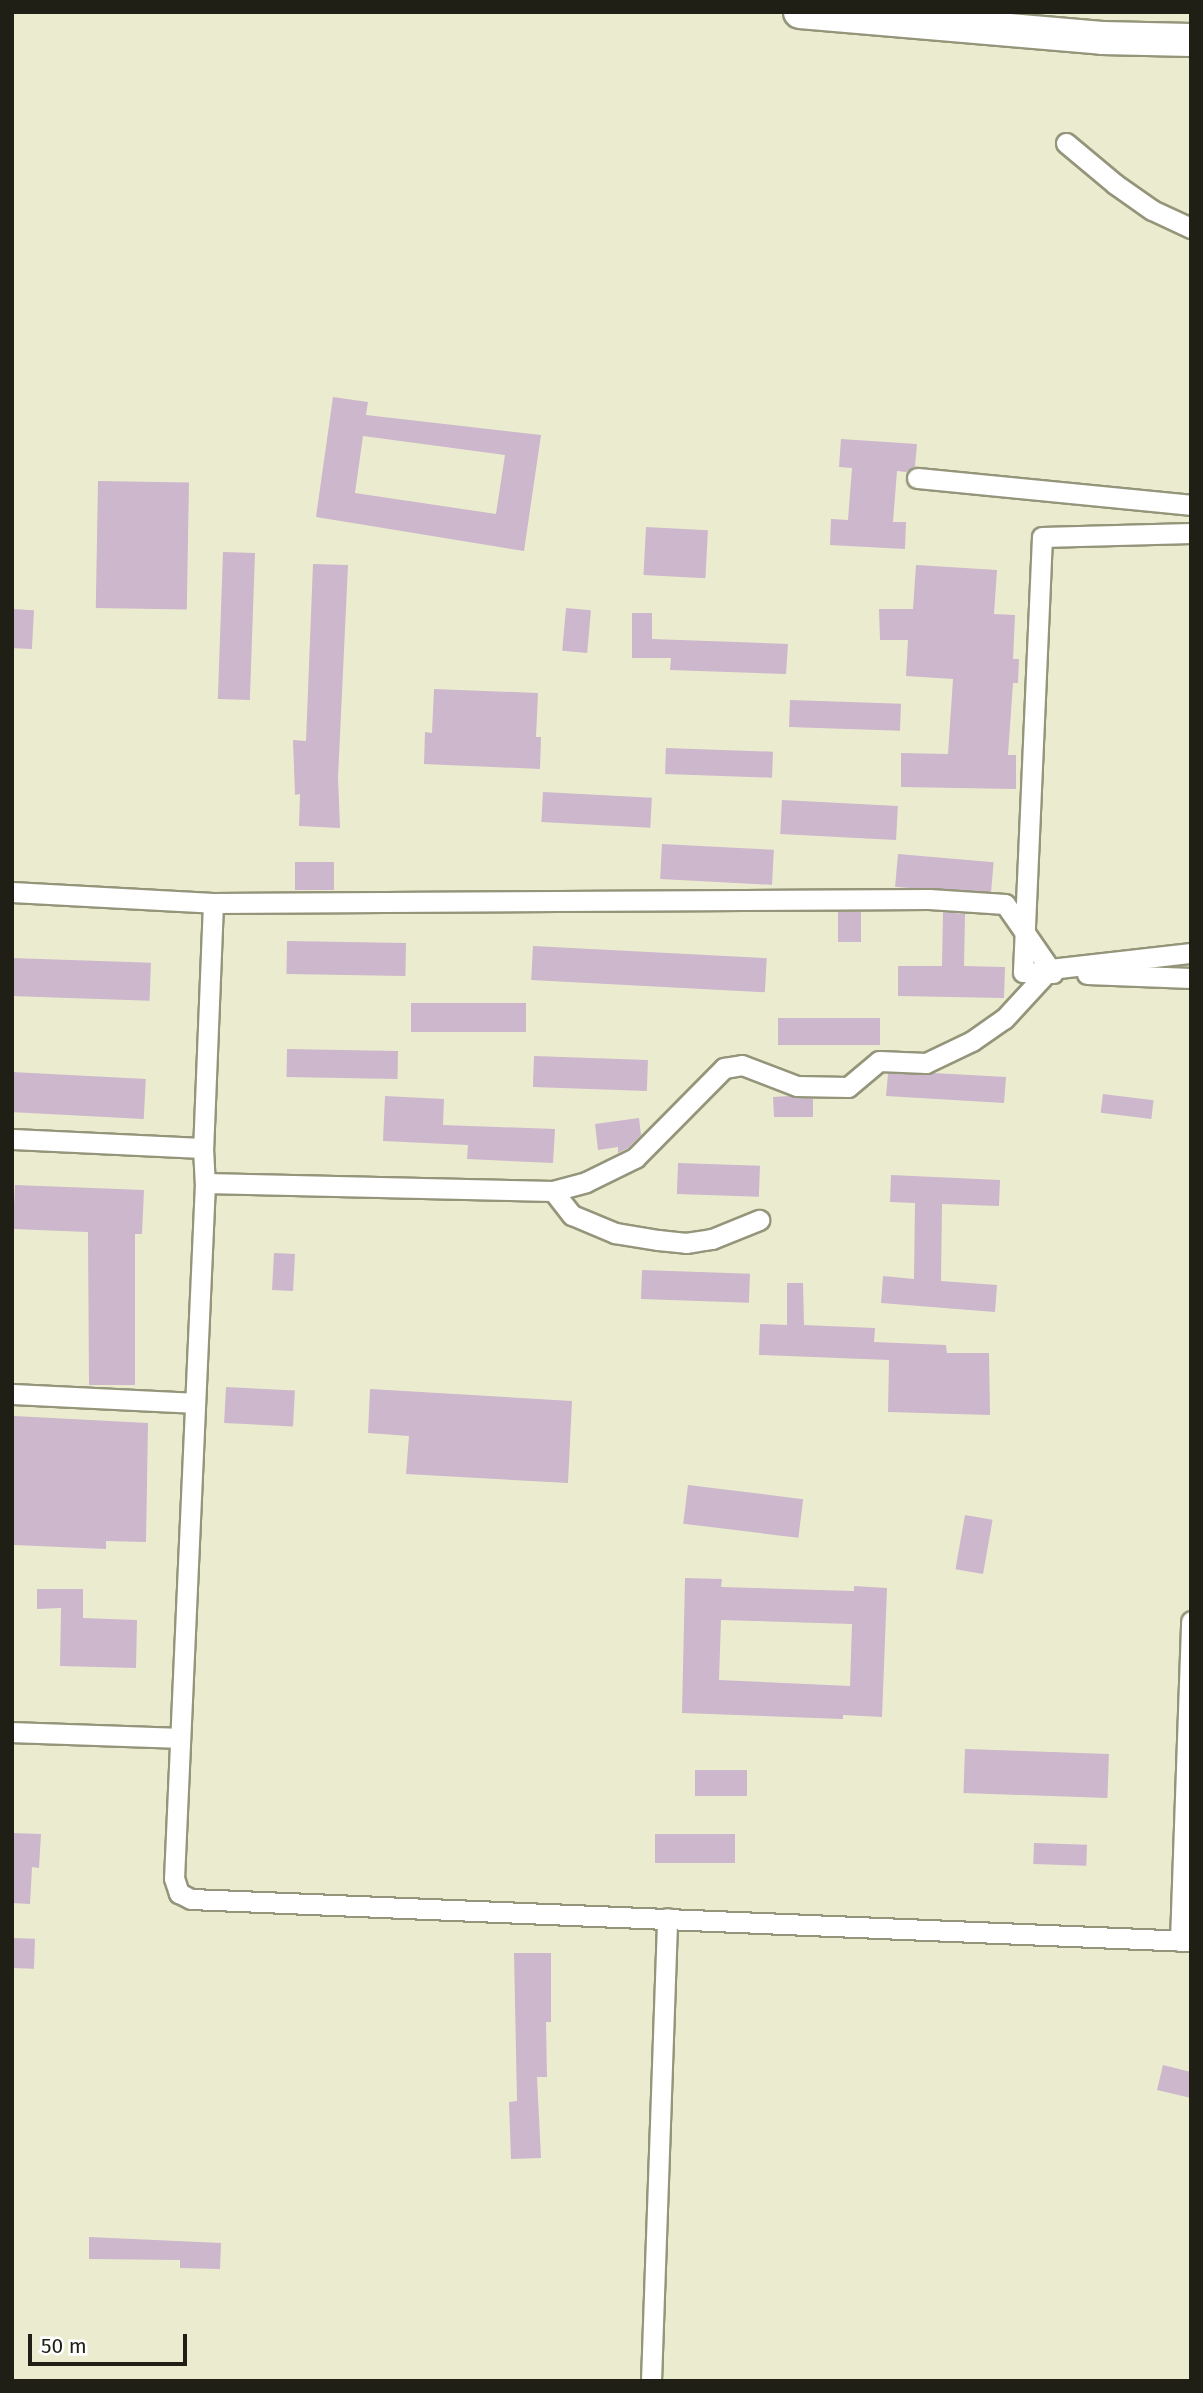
<!DOCTYPE html>
<html>
<head>
<meta charset="utf-8">
<style>
	body { margin:0 }
	#map { position:relative; width:1203px; height:2393px; overflow:hidden; background:#ebeccf; font-family:"Fira Sans",sans-serif }
	div>[style] { position:absolute }
	.building>* { inset:0; background:#ccb7cc; transform-origin:0 0 }
	.roads { filter:drop-shadow(2px 0 #94957a) drop-shadow(-2px 0 #94957a) drop-shadow(0 2px #94957a) drop-shadow(0 -2px #94957a) }
	.minor>* { height:19px; margin:-9.5px; padding:0 9.5px; transform-origin:9.5px; border-radius:9.5px; background:#fff }
	.primary>* { height:32px; margin:-16px; padding:0 16px; transform-origin:16px; border-radius:16px; background:#fff }
	span { translate:-50% -50%; white-space:nowrap; text-align:center; line-height:1.15; -webkit-text-stroke:5px #fff; paint-order:stroke }
	.frame { position:absolute; inset:0; border:14px solid #1f1f15; pointer-events:none }
	.scale { position:absolute; left:28px; top:2334px; width:159px; height:32px; box-sizing:border-box; border:4px solid #1f1f15; border-top:0; padding-left:9px; font-size:21px; line-height:24px; white-space:nowrap; color:#1f1f15; -webkit-text-stroke:5px #fff; paint-order:stroke }
</style>
</head>
<body>
<div id="map">
	<div class="building">
		<div style="clip-path:polygon(evenodd,333px 397px,368px 402px,366px 415px,541px 435px,524px 551px,316px 517px,333px 397px,363px 436px,505px 455px,496px 514px,355px 493px,363px 436px)"></div>
		<div style="clip-path:polygon(841px 439px,917px 444px,915px 466px,906px 472px,897px 471px,893px 522px,906px 522px,905px 549px,830px 545px,831px 519px,848px 520px,852px 468px,839px 467px)"></div>
		<div style="left:98px;top:481px;width:91px;height:127px;rotate:1deg"></div>
		<div style="left:646px;top:527px;width:62px;height:48px;rotate:3deg"></div>
		<div style="left:223px;top:552px;width:32px;height:147px;rotate:2deg"></div>
		<div style="clip-path:polygon(313px 564px,348px 565px,338px 778px,340px 828px,299px 826px,300px 794px,295px 795px,293px 740px,306px 741px)"></div>
		<div style="clip-path:polygon(916px 565px,997px 570px,994px 614px,1015px 615px,1013px 659px,1019px 659px,1018px 683px,1013px 683px,1008px 755px,1016px 755px,1016px 789px,901px 787px,901px 753px,948px 754px,953px 679px,906px 676px,908px 640px,880px 640px,879px 609px,913px 609px)"></div>
		<div style="left:566px;top:608px;width:25px;height:43px;rotate:5deg"></div>
		<div style="left:12px;top:609px;width:22px;height:39px;rotate:3deg"></div>
		<div style="clip-path:polygon(632px 613px,652px 613px,652px 639px,788px 644px,786px 674px,670px 670px,671px 658px,632px 658px)"></div>
		<div style="clip-path:polygon(434px 689px,538px 693px,536px 737px,541px 737px,540px 769px,424px 764px,425px 732px,432px 733px)"></div>
		<div style="left:790px;top:700px;width:111px;height:27px;rotate:2deg"></div>
		<div style="left:666px;top:748px;width:107px;height:26px;rotate:2deg"></div>
		<div style="left:543px;top:792px;width:109px;height:30px;rotate:3deg"></div>
		<div style="left:782px;top:800px;width:116px;height:34px;rotate:3deg"></div>
		<div style="left:662px;top:844px;width:112px;height:35px;rotate:3deg"></div>
		<div style="left:898px;top:854px;width:96px;height:33px;rotate:5deg"></div>
		<div style="left:295px;top:862px;width:39px;height:28px"></div>
		<div style="left:838px;top:912px;width:23px;height:30px"></div>
		<div style="clip-path:polygon(943px 912px,965px 914px,964px 966px,1005px 967px,1004px 998px,898px 996px,898px 966px,942px 966px)"></div>
		<div style="left:287px;top:941px;width:119px;height:33px;rotate:1deg"></div>
		<div style="left:533px;top:946px;width:234px;height:34px;rotate:3deg"></div>
		<div style="left:12px;top:958px;width:139px;height:38px;rotate:2deg"></div>
		<div style="left:411px;top:1003px;width:115px;height:29px"></div>
		<div style="left:880px;top:1018px;width:27px;height:102px;rotate:90deg"></div>
		<div style="left:287px;top:1049px;width:111px;height:28px;rotate:1deg"></div>
		<div style="left:534px;top:1056px;width:114px;height:31px;rotate:2deg"></div>
		<div style="left:12px;top:1072px;width:134px;height:40px;rotate:3deg"></div>
		<div style="clip-path:polygon(933px 1073px,1006px 1077px,1004px 1103px,886px 1096px,888px 1074px)"></div>
		<div style="left:1103px;top:1094px;width:51px;height:19px;rotate:7deg"></div>
		<div style="clip-path:polygon(385px 1096px,444px 1099px,443px 1125px,555px 1129px,553px 1163px,467px 1159px,468px 1145px,383px 1141px)"></div>
		<div style="clip-path:polygon(789px 1096px,813px 1099px,813px 1117px,774px 1117px,773px 1097px)"></div>
		<div style="clip-path:polygon(639px 1118px,641px 1135px,628px 1148px,618px 1153px,618px 1147px,598px 1150px,595px 1124px)"></div>
		<div style="left:678px;top:1163px;width:82px;height:31px;rotate:2deg"></div>
		<div style="clip-path:polygon(891px 1175px,1000px 1180px,999px 1206px,942px 1204px,941px 1281px,997px 1285px,995px 1312px,881px 1303px,883px 1276px,914px 1279px,915px 1203px,890px 1202px)"></div>
		<div style="clip-path:polygon(15px 1185px,144px 1190px,142px 1234px,135px 1234px,135px 1385px,89px 1385px,88px 1232px,13px 1229px)"></div>
		<div style="left:274px;top:1253px;width:21px;height:37px;rotate:3deg"></div>
		<div style="left:642px;top:1270px;width:108px;height:29px;rotate:2deg"></div>
		<div style="clip-path:polygon(787px 1283px,803px 1283px,804px 1325px,875px 1328px,874px 1342px,946px 1345px,947px 1353px,989px 1353px,990px 1415px,888px 1412px,889px 1360px,759px 1355px,760px 1324px,787px 1325px)"></div>
		<div style="left:226px;top:1387px;width:69px;height:36px;rotate:3deg"></div>
		<div style="clip-path:polygon(370px 1389px,572px 1401px,568px 1483px,406px 1474px,409px 1436px,368px 1433px)"></div>
		<div style="clip-path:polygon(14px 1416px,148px 1423px,146px 1542px,106px 1541px,106px 1549px,14px 1545px)"></div>
		<div style="left:688px;top:1485px;width:116px;height:39px;rotate:7deg"></div>
		<div style="left:965px;top:1515px;width:28px;height:55px;rotate:10deg"></div>
		<div style="clip-path:polygon(evenodd,685px 1578px,722px 1579px,721px 1587px,854px 1591px,854px 1586px,887px 1588px,882px 1717px,843px 1715px,843px 1719px,682px 1713px,685px 1578px,721px 1620px,852px 1624px,850px 1686px,719px 1680px,721px 1620px)"></div>
		<div style="clip-path:polygon(37px 1589px,83px 1589px,83px 1618px,137px 1620px,136px 1668px,60px 1666px,61px 1608px,37px 1609px)"></div>
		<div style="left:965px;top:1749px;width:144px;height:44px;rotate:2deg"></div>
		<div style="left:747px;top:1770px;width:26px;height:52px;rotate:90deg"></div>
		<div style="clip-path:polygon(12px 1833px,41px 1834px,39px 1868px,32px 1867px,30px 1904px,12px 1903px)"></div>
		<div style="left:735px;top:1834px;width:29px;height:80px;rotate:90deg"></div>
		<div style="left:1034px;top:1843px;width:53px;height:21px;rotate:2deg"></div>
		<div style="left:12px;top:1938px;width:23px;height:30px;rotate:2deg"></div>
		<div style="clip-path:polygon(514px 1953px,551px 1953px,551px 2022px,546px 2022px,547px 2077px,537px 2077px,541px 2158px,511px 2159px,509px 2102px,517px 2101px)"></div>
		<div style="clip-path:polygon(1163px 2065px,1191px 2072px,1191px 2098px,1157px 2090px)"></div>
		<div style="clip-path:polygon(89px 2237px,221px 2243px,220px 2269px,180px 2268px,180px 2260px,89px 2259px)"></div>
	</div>
	<div class="roads">
		<div class="minor">
			<div style="left:1066px;top:143px;width:64px;rotate:39.9deg"></div>
			<div style="left:1115px;top:184px;width:45px;rotate:35.1deg"></div>
			<div style="left:1152px;top:210px;width:43px;rotate:24.8deg"></div>
			<div style="left:917px;top:478px;width:275px;rotate:5.6deg"></div>
			<div style="left:12px;top:892px;width:201px;rotate:3.1deg"></div>
			<div style="left:213px;top:903px;width:716px;rotate:-0.32deg"></div>
			<div style="left:929px;top:899px;width:76px;rotate:3.8deg"></div>
			<div style="left:1005px;top:904px;width:79px;rotate:55.3deg"></div>
			<div style="left:1050px;top:969px;width:142px;rotate:-6.5deg"></div>
			<div style="left:213px;top:903px;width:245px;rotate:92.3deg"></div>
			<div style="left:203px;top:1148px;width:35px;rotate:87deg"></div>
			<div style="left:205px;top:1183px;width:696px;rotate:92.55deg"></div>
			<div style="left:174px;top:1878px;width:16px;rotate:72deg"></div>
			<div style="left:179px;top:1893px;width:13px;rotate:27deg"></div>
			<div style="left:191px;top:1899px;width:1001px;rotate:2.41deg"></div>
			<div style="left:1053px;top:973px;width:30px;rotate:-178deg"></div>
			<div style="left:1023px;top:972px;width:435px;rotate:-87.5deg"></div>
			<div style="left:1042px;top:537px;width:149px;rotate:-1.5deg"></div>
			<div style="left:1087px;top:974px;width:104px;rotate:2.2deg"></div>
			<div style="left:12px;top:1139px;width:191px;rotate:2.7deg"></div>
			<div style="left:205px;top:1183px;width:348px;rotate:1.3deg"></div>
			<div style="left:553px;top:1191px;width:34px;rotate:-15deg"></div>
			<div style="left:586px;top:1182px;width:55px;rotate:-26.1deg"></div>
			<div style="left:635px;top:1158px;width:127px;rotate:-45.3deg"></div>
			<div style="left:724px;top:1068px;width:18px;rotate:-9deg"></div>
			<div style="left:742px;top:1065px;width:59px;rotate:20.9deg"></div>
			<div style="left:797px;top:1086px;width:51px;rotate:1.1deg"></div>
			<div style="left:848px;top:1087px;width:40px;rotate:-40deg"></div>
			<div style="left:879px;top:1061px;width:47px;rotate:2.4deg"></div>
			<div style="left:926px;top:1063px;width:51px;rotate:-25.6deg"></div>
			<div style="left:972px;top:1041px;width:39px;rotate:-35deg"></div>
			<div style="left:1004px;top:1019px;width:68px;rotate:-47.4deg"></div>
			<div style="left:553px;top:1191px;width:31px;rotate:52deg"></div>
			<div style="left:572px;top:1215px;width:47px;rotate:22.7deg"></div>
			<div style="left:615px;top:1233px;width:44px;rotate:9.2deg"></div>
			<div style="left:658px;top:1240px;width:28px;rotate:6deg"></div>
			<div style="left:686px;top:1243px;width:26px;rotate:-9deg"></div>
			<div style="left:712px;top:1239px;width:51px;rotate:-22deg"></div>
			<div style="left:12px;top:1394px;width:181px;rotate:2.8deg"></div>
			<div style="left:12px;top:1732px;width:168px;rotate:2deg"></div>
			<div style="left:1180px;top:1941px;width:320px;rotate:-88deg"></div>
			<div style="left:651px;top:2381px;width:463px;rotate:-88deg"></div>
		</div>
		<div class="primary">
			<div style="left:800px;top:12px;width:303px;rotate:4.9deg"></div>
			<div style="left:1102px;top:38px;width:89px;rotate:1.3deg"></div>
		</div>
	</div>
	<div class="frame"></div>
	<div class="scale">50 m</div>
</div>
</body>
</html>
